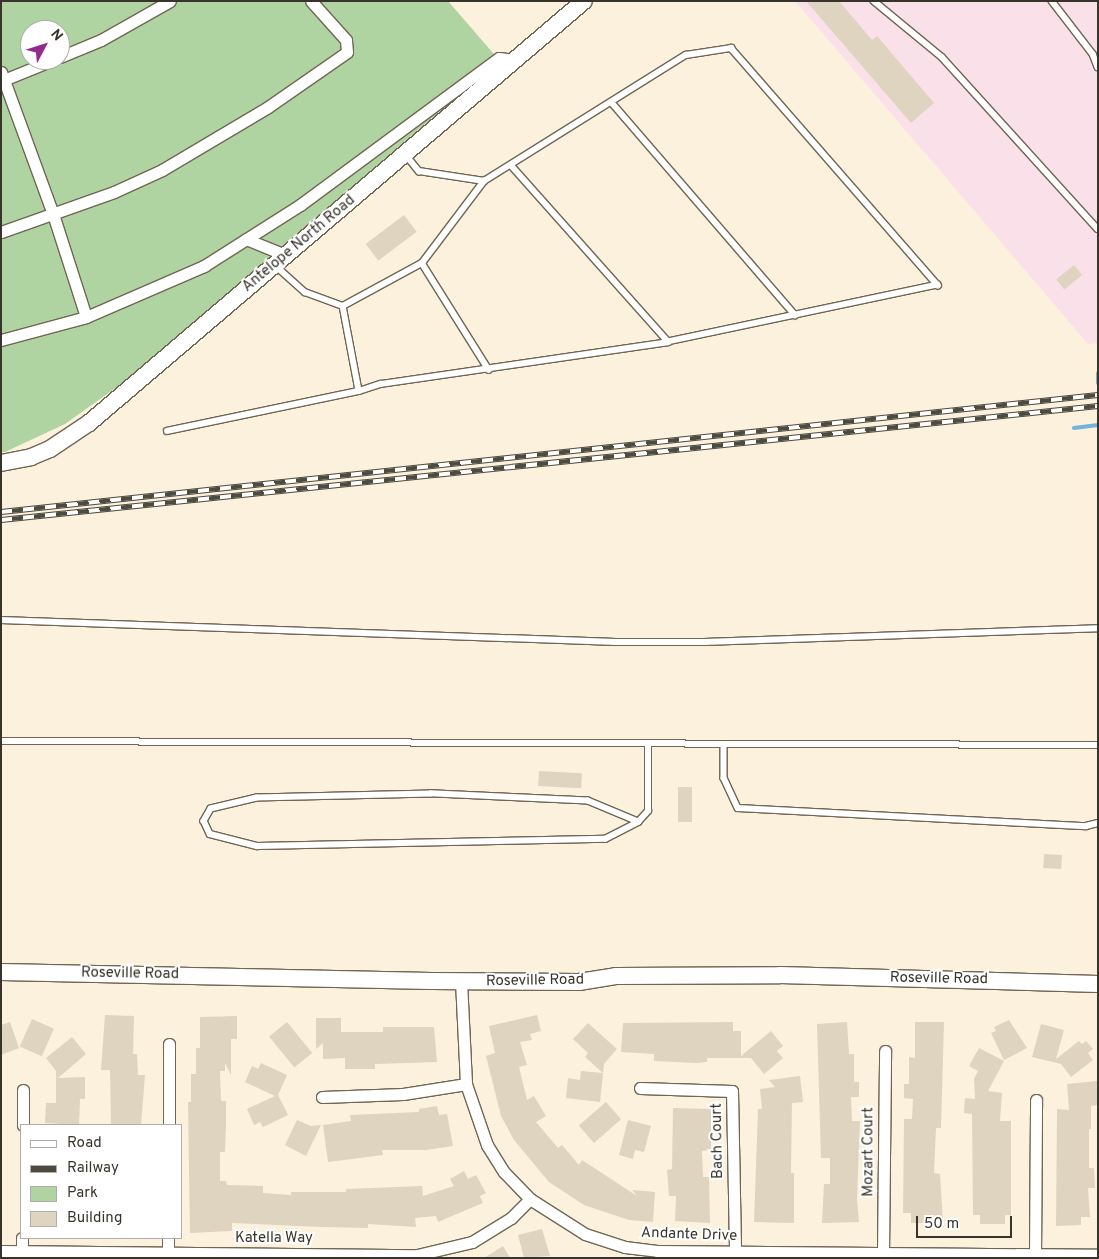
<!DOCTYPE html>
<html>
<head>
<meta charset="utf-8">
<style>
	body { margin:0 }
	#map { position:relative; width:1099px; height:1259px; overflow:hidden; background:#fbf1dd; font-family:Overpass,sans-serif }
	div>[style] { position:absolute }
	.industrial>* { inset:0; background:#fae1e9 }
	.green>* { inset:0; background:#afd4a1 }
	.stream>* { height:4px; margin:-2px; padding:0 2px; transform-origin:2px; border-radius:2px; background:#71b5d7 }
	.building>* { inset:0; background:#ded4c0; transform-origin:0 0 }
	.roads { filter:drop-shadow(1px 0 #6f6654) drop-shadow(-1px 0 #6f6654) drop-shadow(0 1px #6f6654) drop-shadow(0 -1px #6f6654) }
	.lane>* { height:5.5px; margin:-2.75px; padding:0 2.75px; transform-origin:2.75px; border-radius:2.75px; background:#fff }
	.street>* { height:11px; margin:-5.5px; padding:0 5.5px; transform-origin:5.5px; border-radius:5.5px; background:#fff }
	.secondary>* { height:16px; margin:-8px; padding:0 8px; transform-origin:8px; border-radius:8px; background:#fff }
	.rail>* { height:5.5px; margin-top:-2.75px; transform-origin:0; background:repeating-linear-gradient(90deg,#fff 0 11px,#4e4a40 0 22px); box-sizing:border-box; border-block:1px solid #4e4a40 }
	span { translate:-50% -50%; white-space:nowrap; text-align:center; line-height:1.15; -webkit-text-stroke:4px #fff; paint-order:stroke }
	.street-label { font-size:15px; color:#38342c }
	.frame { position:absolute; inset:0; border:2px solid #38342c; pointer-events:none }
	.legend { position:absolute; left:20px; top:1124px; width:162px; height:115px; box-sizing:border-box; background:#fff; border:1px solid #afaeab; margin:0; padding:6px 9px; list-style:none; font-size:15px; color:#38342c }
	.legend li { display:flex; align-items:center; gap:10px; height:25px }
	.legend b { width:25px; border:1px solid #afaeab }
	.north { position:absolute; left:20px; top:20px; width:50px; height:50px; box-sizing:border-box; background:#fff; border:1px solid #afaeab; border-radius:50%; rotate:50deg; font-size:14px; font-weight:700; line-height:20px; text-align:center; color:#38342c }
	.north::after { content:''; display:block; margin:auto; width:18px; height:22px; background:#93298d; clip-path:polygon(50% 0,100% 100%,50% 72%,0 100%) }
	.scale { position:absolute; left:916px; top:1216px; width:96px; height:22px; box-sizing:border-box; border:2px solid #38342c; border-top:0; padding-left:6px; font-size:15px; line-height:18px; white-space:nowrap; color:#38342c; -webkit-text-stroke:4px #fff; paint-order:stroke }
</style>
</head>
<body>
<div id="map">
	<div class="industrial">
		<div style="clip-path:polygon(795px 1px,1098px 1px,1098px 343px,1088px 344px)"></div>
	</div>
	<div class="green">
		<div style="clip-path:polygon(evenodd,1px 1px,448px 1px,499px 60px,138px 372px,65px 424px,5px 452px,1px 452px,1px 1px,30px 30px,60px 30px,60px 60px,30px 60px,30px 30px)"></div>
	</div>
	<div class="stream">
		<div style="left:1098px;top:373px;width:10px;rotate:90deg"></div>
		<div style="left:1074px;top:428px;width:24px;rotate:-7deg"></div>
	</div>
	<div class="building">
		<div style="clip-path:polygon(806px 1px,839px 1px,872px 40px,877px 36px,934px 103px,911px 123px)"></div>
		<div style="left:404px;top:215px;width:21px;height:48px;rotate:53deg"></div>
		<div style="left:1074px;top:265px;width:13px;height:23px;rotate:51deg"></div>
		<div style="left:539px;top:771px;width:43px;height:15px;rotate:3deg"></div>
		<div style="left:678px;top:787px;width:14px;height:35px"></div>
		<div style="left:1044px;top:854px;width:18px;height:14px;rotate:3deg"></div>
		<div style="clip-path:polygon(105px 1015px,134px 1016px,133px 1054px,137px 1054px,138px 1075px,145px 1075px,141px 1125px,111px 1125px,110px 1070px,101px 1070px)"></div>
		<div style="clip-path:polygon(537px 1015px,541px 1031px,530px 1034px,532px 1040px,520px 1042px,527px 1065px,519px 1067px,527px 1100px,534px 1096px,546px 1116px,536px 1122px,558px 1148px,562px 1145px,579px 1165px,582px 1160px,637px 1196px,632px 1190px,655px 1192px,653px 1222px,629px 1220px,584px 1205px,549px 1182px,514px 1140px,501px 1116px,486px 1056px,495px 1053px,489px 1026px)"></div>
		<div style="clip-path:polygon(237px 1016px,237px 1039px,231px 1039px,231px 1075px,225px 1063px,225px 1071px,220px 1071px,221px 1101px,226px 1101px,226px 1124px,225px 1152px,220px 1152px,220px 1181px,226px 1181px,227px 1185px,263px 1186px,263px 1193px,291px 1195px,291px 1192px,346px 1192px,346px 1189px,422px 1186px,423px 1196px,454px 1186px,450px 1179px,464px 1171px,468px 1179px,476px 1175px,486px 1193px,480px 1196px,483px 1203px,438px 1222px,436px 1216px,415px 1218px,416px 1227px,368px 1224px,368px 1228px,321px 1227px,232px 1223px,232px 1231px,190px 1233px,188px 1102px,191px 1102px,191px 1074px,196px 1074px,196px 1048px,200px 1048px,200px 1017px)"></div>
		<div style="clip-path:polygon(316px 1018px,341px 1018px,341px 1032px,383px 1032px,383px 1027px,434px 1027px,437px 1062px,375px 1064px,375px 1069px,345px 1069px,345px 1058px,323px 1059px,323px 1043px,316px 1049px)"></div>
		<div style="left:32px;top:1019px;width:24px;height:30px;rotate:24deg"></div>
		<div style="clip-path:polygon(1009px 1020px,1027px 1048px,1004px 1060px,991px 1033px,996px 1031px,994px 1027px)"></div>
		<div style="clip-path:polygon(10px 1022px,19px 1048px,1px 1055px,1px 1025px)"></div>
		<div style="left:287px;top:1022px;width:40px;height:23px;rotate:51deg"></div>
		<div style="clip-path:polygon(733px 1022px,733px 1031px,741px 1031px,741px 1056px,771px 1031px,783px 1046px,777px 1051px,783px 1058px,764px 1074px,751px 1058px,707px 1058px,707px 1062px,696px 1063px,654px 1061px,654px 1054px,621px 1052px,623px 1023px)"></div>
		<div style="clip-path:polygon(847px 1022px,849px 1054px,854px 1054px,854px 1082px,859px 1082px,859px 1097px,851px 1097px,852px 1121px,860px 1121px,857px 1199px,859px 1222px,822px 1223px,824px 1184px,830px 1184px,830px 1158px,821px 1158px,817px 1024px)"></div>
		<div style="clip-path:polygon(915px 1022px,944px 1022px,941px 1128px,936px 1128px,934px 1173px,940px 1174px,943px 1223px,911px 1223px,911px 1213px,903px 1213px,904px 1119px,912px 1119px,913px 1099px,904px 1098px,904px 1084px,909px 1084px,909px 1057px,915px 1058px)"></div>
		<div style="clip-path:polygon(588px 1023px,617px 1049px,604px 1064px,600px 1102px,566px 1098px,568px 1078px,580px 1080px,581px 1071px,603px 1073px,585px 1057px,588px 1053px,573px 1039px)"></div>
		<div style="clip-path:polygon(1041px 1024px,1064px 1030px,1056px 1059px,1079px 1041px,1082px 1044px,1086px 1041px,1093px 1049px,1088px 1053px,1093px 1060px,1071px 1077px,1061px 1064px,1032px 1057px)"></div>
		<div style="clip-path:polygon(72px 1037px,86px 1054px,58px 1078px,85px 1077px,85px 1099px,80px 1099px,79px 1125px,45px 1123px,46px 1103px,56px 1103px,56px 1071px,46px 1058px)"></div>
		<div style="clip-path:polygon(979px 1048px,1004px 1061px,988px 1091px,1002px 1093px,1000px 1121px,1011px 1121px,1011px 1215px,1005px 1215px,1005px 1224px,980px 1224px,980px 1215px,973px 1215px,972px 1114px,964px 1113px,965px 1098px,975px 1099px,974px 1079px,978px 1071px,969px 1066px)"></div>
		<div style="clip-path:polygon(261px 1063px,287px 1075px,278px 1095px,288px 1115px,263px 1127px,260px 1122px,254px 1125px,247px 1109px,275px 1096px,245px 1082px,252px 1066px,258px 1069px)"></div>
		<div style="clip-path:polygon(800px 1076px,803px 1102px,792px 1103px,791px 1173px,794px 1173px,794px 1223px,754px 1222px,758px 1109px,762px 1109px,760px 1089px,775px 1087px,769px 1080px)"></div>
		<div style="clip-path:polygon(1097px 1081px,1098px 1105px,1091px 1106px,1091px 1129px,1089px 1129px,1089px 1168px,1094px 1168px,1095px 1188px,1088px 1188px,1090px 1217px,1081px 1217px,1081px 1225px,1056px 1226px,1057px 1109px,1069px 1110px,1067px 1084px)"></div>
		<div style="left:606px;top:1102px;width:23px;height:36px;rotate:49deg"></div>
		<div style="clip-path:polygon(437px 1106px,439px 1115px,447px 1114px,453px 1146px,426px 1150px,382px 1150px,383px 1155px,328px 1162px,323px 1125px,351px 1121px,350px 1115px,419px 1112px,419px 1109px)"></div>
		<div style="clip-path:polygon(673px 1108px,711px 1109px,711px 1150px,702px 1151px,703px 1177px,709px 1177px,710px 1223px,675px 1221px,676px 1196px,669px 1196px,667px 1170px,672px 1169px)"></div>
		<div style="clip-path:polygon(297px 1120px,311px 1126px,321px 1125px,306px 1156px,285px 1145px)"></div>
		<div style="clip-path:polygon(628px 1120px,651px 1126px,644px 1152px,635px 1150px,633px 1159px,619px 1155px)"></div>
		<div style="clip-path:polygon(542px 1229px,550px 1256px,524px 1258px,518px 1235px)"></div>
		<div style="clip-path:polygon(503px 1246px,510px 1258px,484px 1258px)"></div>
	</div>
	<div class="roads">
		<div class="lane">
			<div style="left:874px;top:1px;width:88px;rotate:39.5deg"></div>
			<div style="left:942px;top:57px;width:232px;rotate:47.8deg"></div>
			<div style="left:1052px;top:1px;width:67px;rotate:52.3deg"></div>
			<div style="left:1093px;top:54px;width:14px;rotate:69deg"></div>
			<div style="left:613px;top:104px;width:279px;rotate:49.2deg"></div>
			<div style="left:406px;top:155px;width:21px;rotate:51deg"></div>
			<div style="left:419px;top:171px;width:66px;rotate:8.7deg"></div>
			<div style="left:422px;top:263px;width:126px;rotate:57.9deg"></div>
			<div style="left:276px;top:266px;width:39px;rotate:42deg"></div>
			<div style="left:305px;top:292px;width:40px;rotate:20.2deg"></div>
			<div style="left:343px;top:306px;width:90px;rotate:-28.6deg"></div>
			<div style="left:422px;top:263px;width:103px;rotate:-52.9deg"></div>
			<div style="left:484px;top:181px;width:238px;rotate:-32deg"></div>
			<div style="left:686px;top:55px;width:46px;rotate:-8.8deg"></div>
			<div style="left:731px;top:48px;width:315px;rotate:48.9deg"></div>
			<div style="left:938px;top:285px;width:276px;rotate:168.1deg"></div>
			<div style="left:343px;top:306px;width:86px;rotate:79.3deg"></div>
			<div style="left:359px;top:391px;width:23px;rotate:-18deg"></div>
			<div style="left:381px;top:384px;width:290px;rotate:-8.3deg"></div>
			<div style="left:668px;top:342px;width:234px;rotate:-131.7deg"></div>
			<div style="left:167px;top:431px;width:196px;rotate:-11.8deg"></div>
			<div style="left:1px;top:620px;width:615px;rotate:2.05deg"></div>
			<div style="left:616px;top:642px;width:88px"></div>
			<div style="left:704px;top:642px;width:394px;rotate:-2deg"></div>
			<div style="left:1px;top:741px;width:1097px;rotate:0.21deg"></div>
			<div style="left:724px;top:745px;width:33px;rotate:90deg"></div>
			<div style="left:724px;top:778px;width:33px;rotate:65deg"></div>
			<div style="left:738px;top:808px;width:348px;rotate:3deg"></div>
			<div style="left:1086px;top:826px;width:12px;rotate:-14deg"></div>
			<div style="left:638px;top:822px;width:54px;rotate:-157.2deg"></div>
			<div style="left:588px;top:801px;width:157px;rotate:-177.4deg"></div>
			<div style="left:431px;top:794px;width:174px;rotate:178.7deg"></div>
			<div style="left:257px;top:798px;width:47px;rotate:166.6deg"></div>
			<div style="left:211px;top:809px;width:14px;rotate:120deg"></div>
			<div style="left:204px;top:821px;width:14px;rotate:65deg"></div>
			<div style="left:210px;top:834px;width:49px;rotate:14.3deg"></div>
			<div style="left:257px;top:846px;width:348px;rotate:-1.2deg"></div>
			<div style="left:605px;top:839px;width:37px;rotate:-27deg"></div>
			<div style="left:638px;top:822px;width:15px;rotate:-48deg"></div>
			<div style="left:648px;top:811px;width:67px;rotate:-90deg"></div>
		</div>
		<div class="street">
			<div style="left:60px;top:57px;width:44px;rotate:-22.5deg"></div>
			<div style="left:101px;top:40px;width:79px;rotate:-29.5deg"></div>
			<div style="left:1px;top:72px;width:151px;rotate:69.9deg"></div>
			<div style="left:53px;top:214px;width:108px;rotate:72.2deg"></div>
			<div style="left:1px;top:81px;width:56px;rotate:-22deg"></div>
			<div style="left:1px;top:232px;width:120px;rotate:-19.5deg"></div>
			<div style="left:114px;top:192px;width:53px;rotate:-24.6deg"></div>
			<div style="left:162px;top:170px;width:123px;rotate:-30.7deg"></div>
			<div style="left:268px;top:107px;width:96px;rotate:-34.8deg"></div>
			<div style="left:347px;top:52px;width:12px;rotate:-95deg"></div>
			<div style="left:346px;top:40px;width:52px;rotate:-131.9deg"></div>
			<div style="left:246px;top:239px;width:42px;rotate:22.3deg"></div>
			<div style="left:1px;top:340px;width:88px;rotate:-15.1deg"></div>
			<div style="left:86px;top:317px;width:129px;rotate:-23.4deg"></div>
			<div style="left:204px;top:266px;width:114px;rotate:-32.4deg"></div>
			<div style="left:300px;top:205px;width:247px;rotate:-36.5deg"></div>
			<div style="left:499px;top:58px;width:16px;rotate:7deg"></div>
			<div style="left:461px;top:981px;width:103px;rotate:87.2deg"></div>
			<div style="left:466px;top:1084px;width:65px;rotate:71deg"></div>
			<div style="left:487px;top:1145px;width:32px;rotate:58deg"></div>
			<div style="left:504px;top:1172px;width:37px;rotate:46deg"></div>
			<div style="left:530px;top:1199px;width:65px;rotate:32.5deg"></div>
			<div style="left:585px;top:1234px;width:42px;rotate:18deg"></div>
			<div style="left:625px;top:1247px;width:32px;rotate:7deg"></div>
			<div style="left:657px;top:1251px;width:441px;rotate:0.5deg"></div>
			<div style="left:640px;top:1088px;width:92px;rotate:1.9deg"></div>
			<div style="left:732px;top:1091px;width:161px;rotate:88.9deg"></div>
			<div style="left:322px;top:1097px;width:81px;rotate:-2.1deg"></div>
			<div style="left:403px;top:1094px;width:64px;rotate:-9deg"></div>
			<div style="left:23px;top:1125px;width:35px;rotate:-90deg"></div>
			<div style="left:169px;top:1125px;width:81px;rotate:-90deg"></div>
			<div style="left:1px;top:1251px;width:416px;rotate:0.6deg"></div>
			<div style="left:417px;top:1255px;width:57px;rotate:-13.3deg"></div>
			<div style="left:472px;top:1242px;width:46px;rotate:-31.6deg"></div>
			<div style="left:511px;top:1218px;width:27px;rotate:-45deg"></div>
			<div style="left:22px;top:1252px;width:14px;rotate:-90deg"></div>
			<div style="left:168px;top:1253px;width:15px;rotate:-90deg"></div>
			<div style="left:883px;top:1253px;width:202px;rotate:-89.4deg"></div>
			<div style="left:1035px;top:1255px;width:155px;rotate:-89.6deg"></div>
		</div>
		<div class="secondary">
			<div style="left:1px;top:463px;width:31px;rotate:-11deg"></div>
			<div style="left:31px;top:457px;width:21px;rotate:-23deg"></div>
			<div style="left:50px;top:449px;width:47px;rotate:-33.7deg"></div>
			<div style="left:89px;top:423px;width:650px;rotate:-40.45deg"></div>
			<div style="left:1px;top:972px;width:430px;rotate:1.2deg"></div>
			<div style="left:431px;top:981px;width:148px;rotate:0.4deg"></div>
			<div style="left:579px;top:982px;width:37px;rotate:-9deg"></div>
			<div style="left:616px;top:976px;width:164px;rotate:-0.3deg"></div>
			<div style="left:780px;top:975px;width:318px;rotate:1.6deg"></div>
		</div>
	</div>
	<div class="rail">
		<div style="left:1px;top:512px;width:1103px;rotate:-6.09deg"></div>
		<div style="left:1px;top:520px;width:1103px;rotate:-5.93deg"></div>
	</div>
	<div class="street-label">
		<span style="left:299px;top:244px;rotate:-40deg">Antelope North Road</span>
		<span style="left:130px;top:974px;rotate:1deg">Roseville Road</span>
		<span style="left:939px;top:979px;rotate:1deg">Roseville Road</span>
		<span style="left:535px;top:981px;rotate:-1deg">Roseville Road</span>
		<span style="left:718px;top:1141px;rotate:-91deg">Bach Court</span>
		<span style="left:869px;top:1152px;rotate:-90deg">Mozart Court</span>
		<span style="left:689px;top:1235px;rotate:2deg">Andante Drive</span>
		<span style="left:274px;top:1239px">Katella Way</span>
	</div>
	<div class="frame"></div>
	<ul class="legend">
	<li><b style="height:6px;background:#fff"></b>Road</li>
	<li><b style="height:6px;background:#4e4a40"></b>Railway</li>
	<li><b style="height:14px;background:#afd4a1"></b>Park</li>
	<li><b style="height:14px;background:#ded4c0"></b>Building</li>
	</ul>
	<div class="north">N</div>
	<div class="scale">50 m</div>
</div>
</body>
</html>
